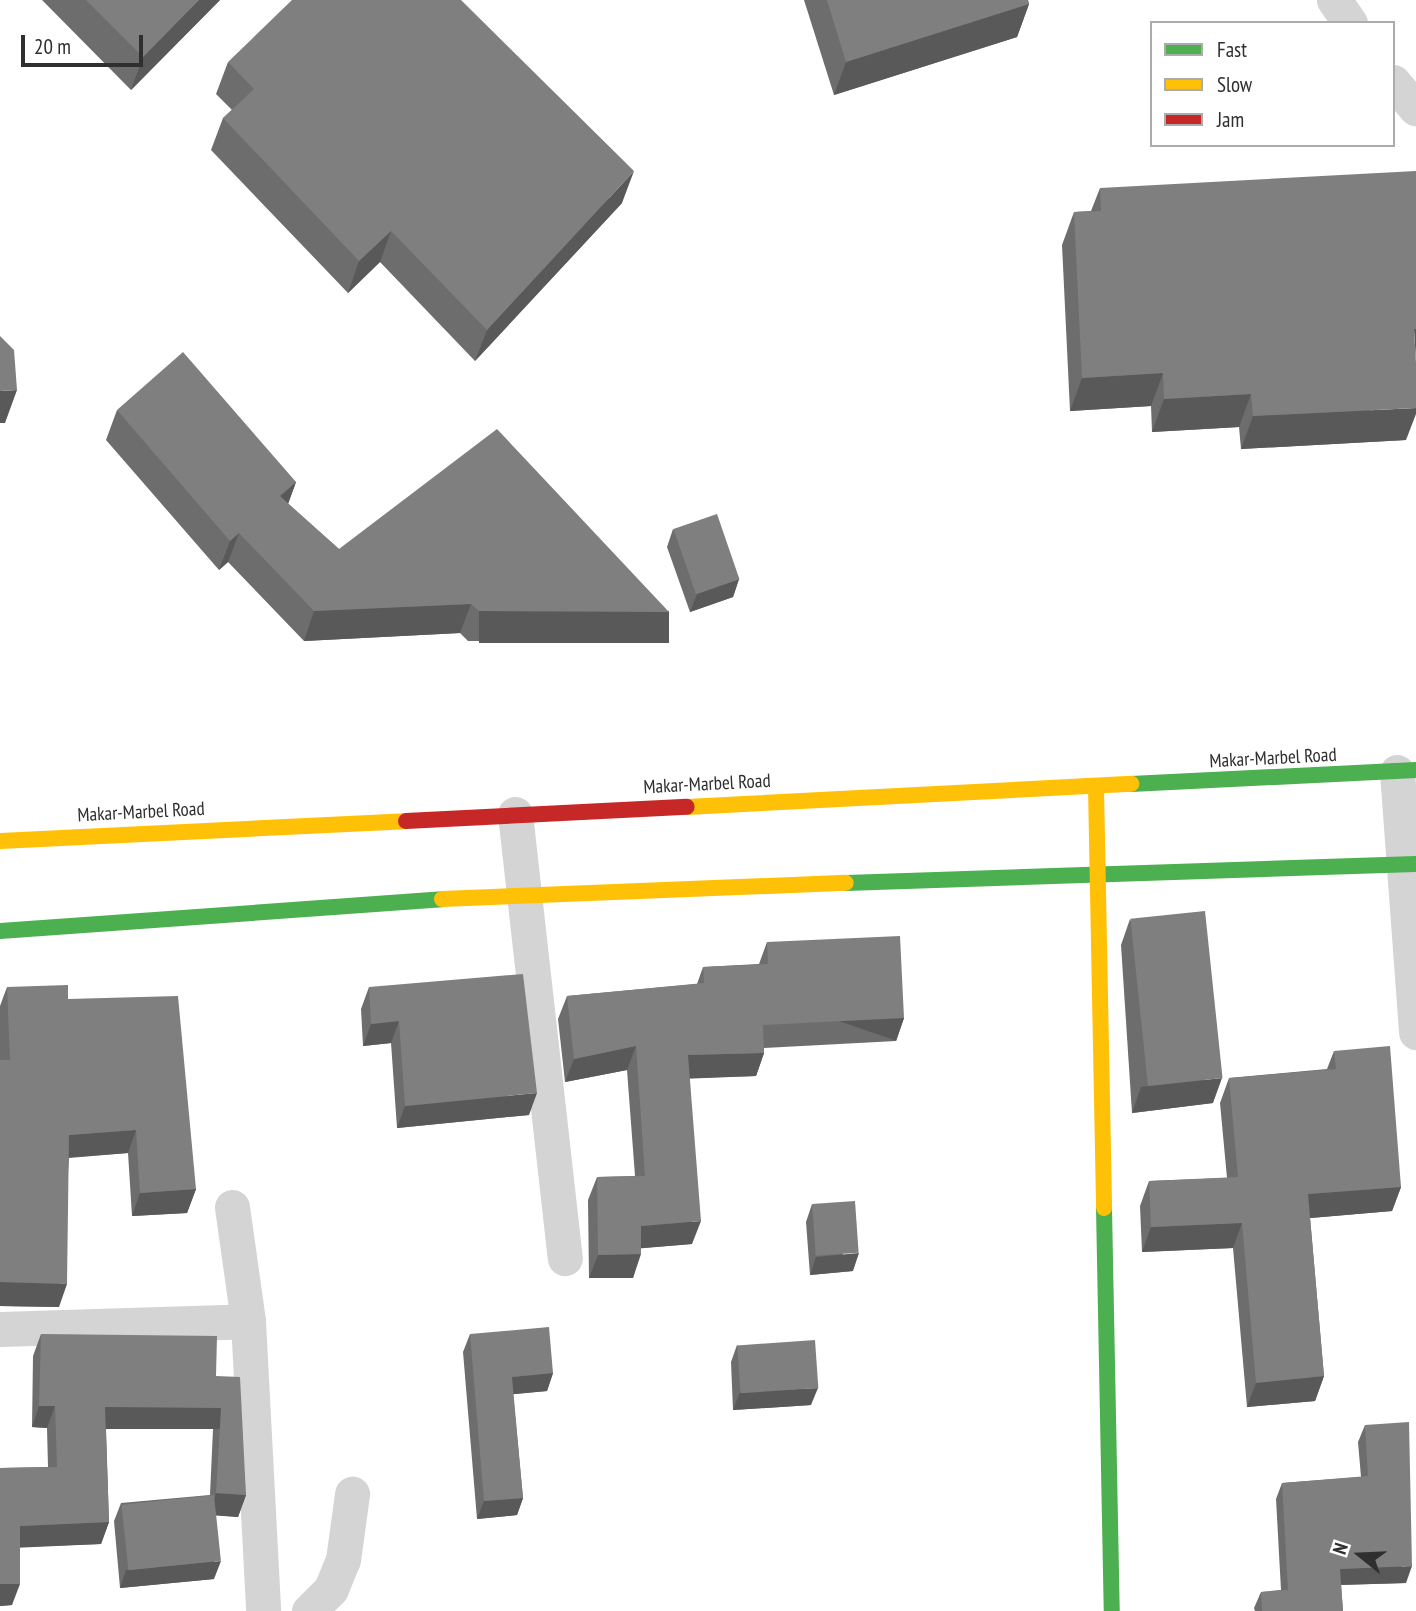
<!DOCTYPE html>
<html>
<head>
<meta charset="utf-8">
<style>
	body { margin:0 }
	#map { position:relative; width:1416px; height:1611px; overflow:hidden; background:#fff; font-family:"PT Sans Narrow",sans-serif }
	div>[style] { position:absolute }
	.street>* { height:35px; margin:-17.5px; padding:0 17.5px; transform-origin:17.5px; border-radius:17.5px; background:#d4d4d4 }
	.fast>* { height:16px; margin:-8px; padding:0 8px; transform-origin:8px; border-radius:8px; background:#4caf50 }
	.slow>* { height:16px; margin:-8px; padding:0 8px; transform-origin:8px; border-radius:8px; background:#ffc107 }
	.jam>* { height:16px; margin:-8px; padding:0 8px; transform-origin:8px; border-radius:8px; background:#c62828 }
	.wall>* { inset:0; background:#6d6d6d }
	.shaded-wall>* { inset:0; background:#595959; transform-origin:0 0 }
	.building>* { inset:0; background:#7f7f7f; transform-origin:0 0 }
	span { translate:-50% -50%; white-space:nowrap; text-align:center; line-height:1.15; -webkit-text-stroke:7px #fff; paint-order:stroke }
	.street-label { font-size:19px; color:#2f2f2f }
	.legend { position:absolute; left:1150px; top:21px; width:245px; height:126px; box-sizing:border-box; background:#fff; border:2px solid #acacac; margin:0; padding:9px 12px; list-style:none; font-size:21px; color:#2f2f2f }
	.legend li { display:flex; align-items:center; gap:14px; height:35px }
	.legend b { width:35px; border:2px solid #acacac }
	.north { position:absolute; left:1325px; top:1520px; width:70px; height:70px; -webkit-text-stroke:5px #fff; paint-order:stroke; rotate:288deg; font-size:19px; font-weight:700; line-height:28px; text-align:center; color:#2f2f2f }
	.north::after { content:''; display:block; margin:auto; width:24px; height:32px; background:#2f2f2f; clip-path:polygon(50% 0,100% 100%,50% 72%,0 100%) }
	.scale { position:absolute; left:21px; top:35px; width:122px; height:32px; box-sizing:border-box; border:4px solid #2f2f2f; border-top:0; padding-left:9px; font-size:21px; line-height:24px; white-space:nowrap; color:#2f2f2f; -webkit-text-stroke:5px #fff; paint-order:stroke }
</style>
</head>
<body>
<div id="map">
	<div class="street">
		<div style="left:1334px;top:0;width:28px;rotate:55deg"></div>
		<div style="left:1393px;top:82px;width:35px;rotate:49deg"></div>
		<div style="left:1397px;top:772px;width:261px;rotate:85.8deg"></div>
		<div style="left:515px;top:814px;width:447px;rotate:83.6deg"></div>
		<div style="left:232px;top:1207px;width:115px;rotate:82deg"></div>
		<div style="left:248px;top:1321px;width:290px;rotate:87deg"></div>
		<div style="left:0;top:1329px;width:248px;rotate:-1.8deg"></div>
		<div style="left:309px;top:1611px;width:31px;rotate:-45deg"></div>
		<div style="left:331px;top:1589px;width:31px;rotate:-68deg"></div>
		<div style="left:343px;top:1560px;width:67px;rotate:-82.2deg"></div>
	</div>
	<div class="fast">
		<div style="left:1131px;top:784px;width:285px;rotate:-2.8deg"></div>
		<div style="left:846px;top:883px;width:570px;rotate:-1.91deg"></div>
		<div style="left:0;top:931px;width:443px;rotate:-4.1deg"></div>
		<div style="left:1104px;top:1208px;width:403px;rotate:88.9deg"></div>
	</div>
	<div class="slow">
		<div style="left:1096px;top:787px;width:421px;rotate:88.9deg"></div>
		<div style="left:687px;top:807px;width:445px;rotate:-3deg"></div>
		<div style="left:0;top:841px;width:406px;rotate:-2.8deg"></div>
		<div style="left:442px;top:899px;width:404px;rotate:-2.3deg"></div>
	</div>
	<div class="jam">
		<div style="left:406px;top:821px;width:281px;rotate:-2.9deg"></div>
	</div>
	<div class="wall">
		<div style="clip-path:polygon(42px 0,220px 0,131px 90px)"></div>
		<div style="clip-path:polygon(804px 0,1028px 0,1029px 4px,1017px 37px,834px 95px)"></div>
		<div style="clip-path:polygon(228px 62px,622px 203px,475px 361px,380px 262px,348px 293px,211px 150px,223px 118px,232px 110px,216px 94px)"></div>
		<div style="clip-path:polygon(1100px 188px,1406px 440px,1241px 449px,1239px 427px,1152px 432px,1151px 406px,1070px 411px,1062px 245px,1074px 212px,1091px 211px)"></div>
		<div style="clip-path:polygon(117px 410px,296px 482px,288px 504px,339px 549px,659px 641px,468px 641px,460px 633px,304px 641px,228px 562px,219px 570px,106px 440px)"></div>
		<div style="clip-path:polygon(673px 529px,739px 579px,733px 597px,690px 612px,667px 547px)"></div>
		<div style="clip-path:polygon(1130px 919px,1213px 1103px,1132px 1113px,1121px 945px)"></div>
		<div style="clip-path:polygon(767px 942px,904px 1018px,896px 1041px,764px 1048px,764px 1053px,756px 1076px,690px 1078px,692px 1244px,641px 1248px,633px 1278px,589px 1278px,588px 1200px,597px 1177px,635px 1176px,627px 1070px,565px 1082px,558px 1019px,567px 996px,697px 984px,703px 967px,759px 964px)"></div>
		<div style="clip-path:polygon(7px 987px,68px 999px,196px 1189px,187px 1213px,132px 1216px,128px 1153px,69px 1158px,59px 1307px,0 1306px,0 1006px)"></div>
		<div style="clip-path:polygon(369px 987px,529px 1115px,397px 1128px,391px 1043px,363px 1046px,361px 1009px)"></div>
		<div style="clip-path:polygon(1334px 1051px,1401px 1187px,1392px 1211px,1310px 1218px,1324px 1376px,1315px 1401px,1247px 1407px,1233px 1248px,1142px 1252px,1140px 1206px,1149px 1181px,1227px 1178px,1220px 1103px,1229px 1078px,1327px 1069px)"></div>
		<div style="clip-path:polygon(812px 1204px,853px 1271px,810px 1275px,806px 1222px)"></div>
		<div style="clip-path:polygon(41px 1334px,216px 1376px,246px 1495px,238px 1517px,216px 1515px,214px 1579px,120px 1588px,114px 1521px,121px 1503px,210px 1495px,213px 1429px,106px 1428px,109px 1522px,101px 1544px,20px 1547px,12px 1605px,0 1606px,0 1468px,48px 1467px,47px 1428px,32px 1427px,33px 1356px)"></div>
		<div style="clip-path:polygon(470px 1334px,553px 1373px,547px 1391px,513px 1394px,523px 1498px,517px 1515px,477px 1519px,463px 1352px)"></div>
		<div style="clip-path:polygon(737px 1345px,811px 1405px,733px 1410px,731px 1362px)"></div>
		<div style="clip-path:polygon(1365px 1425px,1406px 1583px,1341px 1585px,1343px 1611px,1255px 1611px,1254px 1608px,1261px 1592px,1281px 1590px,1276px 1499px,1282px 1483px,1361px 1477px,1358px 1442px)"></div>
	</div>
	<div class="shaded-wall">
		<div style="clip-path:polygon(199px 0,220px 0,131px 90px,143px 57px)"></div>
		<div style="clip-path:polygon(1029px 4px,1017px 37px,834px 95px,846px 62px)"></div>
		<div style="clip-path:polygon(634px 171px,622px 203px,475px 361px,487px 330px)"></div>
		<div style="clip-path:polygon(391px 231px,380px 262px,348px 293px,359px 261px)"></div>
		<div style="clip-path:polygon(1414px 329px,1416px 329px,1416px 361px)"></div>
		<div style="clip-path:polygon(1163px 373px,1151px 406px,1070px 411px,1082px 378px)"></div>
		<div style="clip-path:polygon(17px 390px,5px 423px,0 423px,0 391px)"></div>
		<div style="clip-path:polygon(1251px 394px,1239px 427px,1152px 432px,1164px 399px)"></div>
		<div style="clip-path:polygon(1416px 408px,1416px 414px,1406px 440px,1241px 449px,1253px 416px)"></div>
		<div style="clip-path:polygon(296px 482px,285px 512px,280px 496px)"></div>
		<div style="clip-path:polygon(239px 533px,228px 562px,219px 570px,230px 541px)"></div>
		<div style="clip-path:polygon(739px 579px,733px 597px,690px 612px,697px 594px)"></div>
		<div style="clip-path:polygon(471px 604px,460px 633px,304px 641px,314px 611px)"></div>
		<div style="left:479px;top:611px;width:190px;height:32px"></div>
		<div style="left:904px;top:1018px;width:24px;height:141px;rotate:109deg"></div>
		<div style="clip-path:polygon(399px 1021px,391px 1043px,363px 1046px,371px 1024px)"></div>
		<div style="clip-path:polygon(636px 1046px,627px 1070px,565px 1082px,574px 1059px)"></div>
		<div style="clip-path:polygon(764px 1053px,756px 1076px,680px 1079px,688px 1055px)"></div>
		<div style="clip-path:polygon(1222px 1078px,1213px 1103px,1132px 1113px,1141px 1087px)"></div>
		<div style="clip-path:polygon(537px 1093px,529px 1115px,397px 1128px,405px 1106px)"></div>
		<div style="clip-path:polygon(136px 1130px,128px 1153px,61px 1158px,69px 1135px)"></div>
		<div style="clip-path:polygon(1401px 1187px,1392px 1211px,1299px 1219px,1308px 1194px)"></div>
		<div style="clip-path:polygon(196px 1189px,187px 1213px,132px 1216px,140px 1193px)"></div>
		<div style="clip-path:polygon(701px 1221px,692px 1244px,633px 1249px,641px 1226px)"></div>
		<div style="clip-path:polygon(1242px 1223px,1233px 1248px,1142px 1252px,1151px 1227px)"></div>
		<div style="clip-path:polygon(859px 1253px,853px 1271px,810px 1275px,816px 1257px)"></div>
		<div style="clip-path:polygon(641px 1254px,633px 1278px,589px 1278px,598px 1255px)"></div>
		<div style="clip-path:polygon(0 1282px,67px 1284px,59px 1307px,0 1306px)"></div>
		<div style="clip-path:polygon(553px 1373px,547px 1391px,505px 1395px,512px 1377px)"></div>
		<div style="clip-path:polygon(1324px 1376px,1315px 1401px,1247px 1407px,1256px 1383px)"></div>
		<div style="clip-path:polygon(818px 1388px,811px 1405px,733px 1410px,740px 1392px)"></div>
		<div style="clip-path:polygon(39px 1406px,55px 1406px,47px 1428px,32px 1427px)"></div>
		<div style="left:105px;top:1407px;width:116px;height:22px"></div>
		<div style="clip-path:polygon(216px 1493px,246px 1495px,238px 1517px,209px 1515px)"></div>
		<div style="clip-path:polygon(523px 1498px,517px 1515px,477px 1519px,484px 1501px)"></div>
		<div style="clip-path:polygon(109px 1522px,101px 1544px,12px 1548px,20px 1526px)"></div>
		<div style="clip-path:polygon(221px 1561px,214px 1579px,120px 1588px,126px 1570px)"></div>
		<div style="clip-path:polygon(1412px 1566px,1406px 1583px,1334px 1585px,1340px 1569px)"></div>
		<div style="clip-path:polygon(0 1584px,20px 1584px,12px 1605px,0 1606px)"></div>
	</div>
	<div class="building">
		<div style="clip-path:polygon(86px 0,199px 0,143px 57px)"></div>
		<div style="clip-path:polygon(292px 0,461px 0,634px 171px,487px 330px,391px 231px,359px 261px,223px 118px,254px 89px,228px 62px)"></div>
		<div style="clip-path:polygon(827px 0,1028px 0,1029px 4px,846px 62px)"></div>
		<div style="clip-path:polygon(1416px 171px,1416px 329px,1414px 329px,1416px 363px,1416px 408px,1253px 416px,1251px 394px,1164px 399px,1163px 373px,1082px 378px,1074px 212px,1101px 211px,1100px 188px)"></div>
		<div style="clip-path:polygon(0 336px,14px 350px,17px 390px,0 391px)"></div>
		<div style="clip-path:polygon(183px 352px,296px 482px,280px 496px,339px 549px,497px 429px,669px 612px,479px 611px,471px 604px,314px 611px,239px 533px,230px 541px,117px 410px)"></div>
		<div style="left:717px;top:514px;width:69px;height:46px;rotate:71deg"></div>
		<div style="left:1205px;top:911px;width:168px;height:75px;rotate:84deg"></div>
		<div style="clip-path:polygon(900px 936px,904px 1018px,763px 1025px,764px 1053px,688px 1055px,701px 1221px,641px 1226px,641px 1254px,598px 1255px,597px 1177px,645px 1176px,636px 1046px,574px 1059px,567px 996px,704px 983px,703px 967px,768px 964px,767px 942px)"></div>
		<div style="clip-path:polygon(523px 974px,537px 1093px,405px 1106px,399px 1021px,371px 1024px,369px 987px)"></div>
		<div style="clip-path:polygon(68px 985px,68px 999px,178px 996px,196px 1189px,140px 1193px,136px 1130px,69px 1135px,67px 1284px,0 1282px,0 1060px,10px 1060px,7px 987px)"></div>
		<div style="clip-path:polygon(1390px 1046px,1401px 1187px,1308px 1194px,1324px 1376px,1256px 1383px,1242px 1223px,1151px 1227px,1149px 1181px,1238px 1177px,1229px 1078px,1336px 1069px,1334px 1051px)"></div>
		<div style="left:855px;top:1201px;width:52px;height:43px;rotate:86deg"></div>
		<div style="clip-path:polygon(549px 1327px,553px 1373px,512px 1377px,523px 1498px,484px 1501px,470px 1334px)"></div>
		<div style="clip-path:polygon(41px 1334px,217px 1336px,216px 1376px,240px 1377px,246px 1495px,216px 1493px,221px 1408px,105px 1407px,109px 1522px,20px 1526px,20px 1584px,0 1584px,0 1468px,57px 1467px,55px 1406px,39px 1406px)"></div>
		<div style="left:815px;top:1340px;width:48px;height:78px;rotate:86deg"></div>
		<div style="clip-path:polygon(1409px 1422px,1412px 1566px,1340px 1569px,1343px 1611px,1262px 1611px,1261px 1592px,1288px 1590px,1282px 1483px,1368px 1476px,1365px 1425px)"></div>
		<div style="left:214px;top:1495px;width:66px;height:93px;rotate:84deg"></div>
	</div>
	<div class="street-label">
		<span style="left:1273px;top:758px;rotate:-3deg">Makar-Marbel Road</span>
		<span style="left:707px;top:784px;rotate:-3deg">Makar-Marbel Road</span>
		<span style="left:141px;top:812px;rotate:-3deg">Makar-Marbel Road</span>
	</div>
	<ul class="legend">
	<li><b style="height:9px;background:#4caf50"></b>Fast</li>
	<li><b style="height:9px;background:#ffc107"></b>Slow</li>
	<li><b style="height:9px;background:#c62828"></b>Jam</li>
	</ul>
	<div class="north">N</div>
	<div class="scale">20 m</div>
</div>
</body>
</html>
